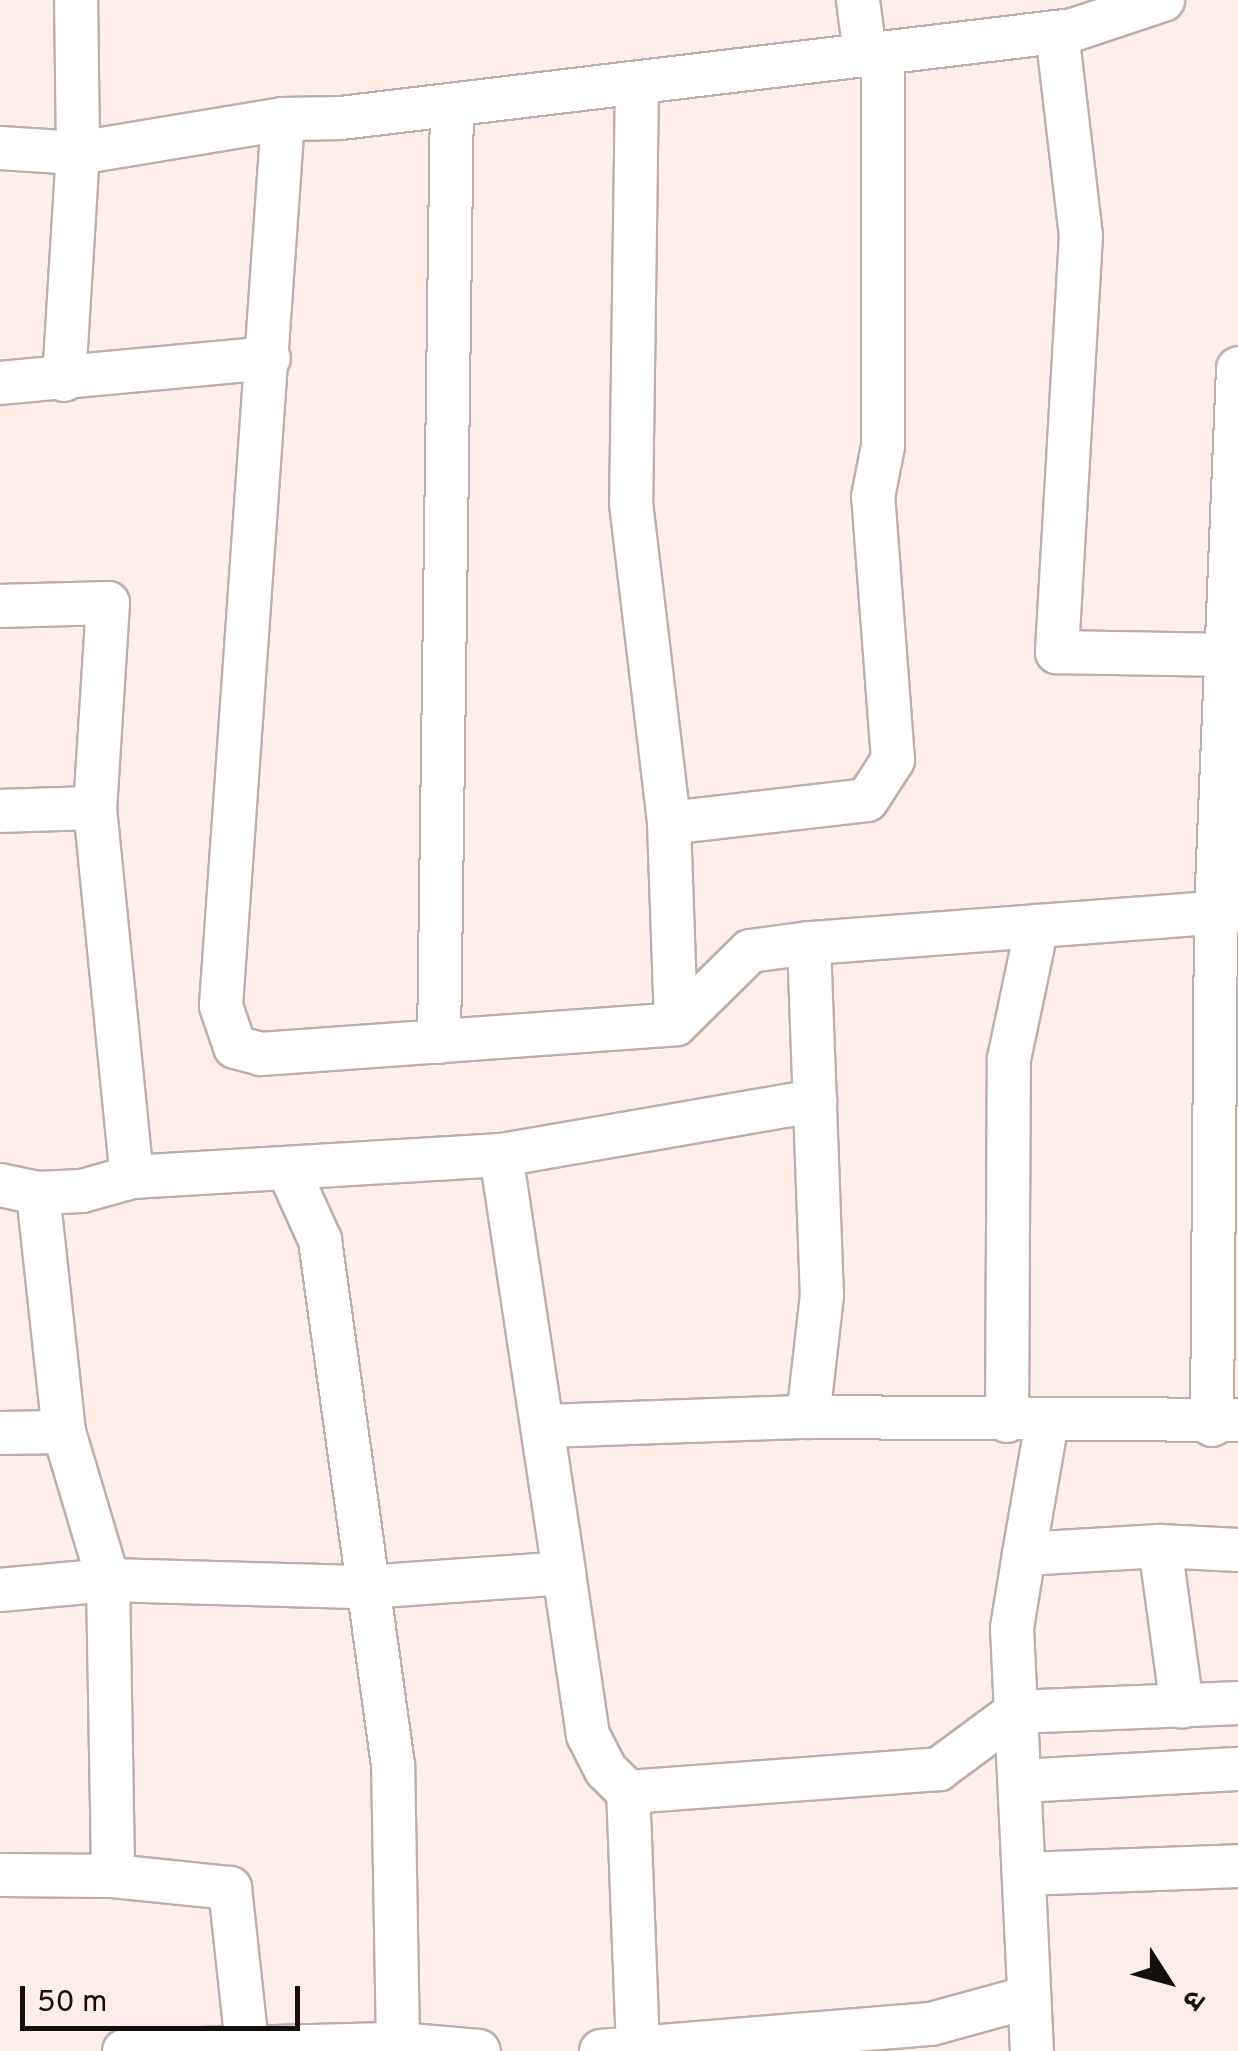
<!DOCTYPE html>
<html>
<head>
<meta charset="utf-8">
<style>
	body { margin:0 }
	#map { position:relative; width:1238px; height:2051px; overflow:hidden; background:#feede8; font-family:Overpass,"Noto Sans Devanagari",sans-serif }
	div>[style] { position:absolute }
	.roads { filter:drop-shadow(2px 0 #beaeaa) drop-shadow(-2px 0 #beaeaa) drop-shadow(0 2px #beaeaa) drop-shadow(0 -2px #beaeaa) }
	.minor>* { height:42px; margin:-21px; padding:0 21px; transform-origin:21px; border-radius:21px; background:#fff }
	span { translate:-50% -50%; white-space:nowrap; text-align:center; line-height:1.15; -webkit-text-stroke:9px #feede8; paint-order:stroke }
	.north { position:absolute; left:1118px; top:1931px; width:100px; height:100px; -webkit-text-stroke:8px #feede8; paint-order:stroke; rotate:126deg; font-size:28px; font-weight:700; line-height:40px; text-align:center; color:#150f0e }
	.north::after { content:''; display:block; margin:auto; width:35px; height:45px; background:#150f0e; clip-path:polygon(50% 0,100% 100%,50% 72%,0 100%) }
	.scale { position:absolute; left:20px; top:1986px; width:280px; height:45px; box-sizing:border-box; border:5px solid #150f0e; border-top:0; padding-left:12px; font-size:30px; line-height:35px; white-space:nowrap; color:#150f0e; -webkit-text-stroke:8px #feede8; paint-order:stroke }
</style>
</head>
<body>
<div id="map">
	<div class="roads">
		<div class="minor">
			<div style="left:858px;top:0;width:55px;rotate:82.7deg"></div>
			<div style="left:1057px;top:32px;width:204px;rotate:83.3deg"></div>
			<div style="left:1081px;top:235px;width:418px;rotate:93.3deg"></div>
			<div style="left:1057px;top:652px;width:170px;rotate:1deg"></div>
			<div style="left:637px;top:83px;width:420px;rotate:90.8deg"></div>
			<div style="left:631px;top:503px;width:322px;rotate:83.2deg"></div>
			<div style="left:669px;top:823px;width:201px;rotate:88deg"></div>
			<div style="left:283px;top:119px;width:889px;rotate:94deg"></div>
			<div style="left:221px;top:1006px;width:43px;rotate:71.1deg"></div>
			<div style="left:235px;top:1047px;width:27px;rotate:15deg"></div>
			<div style="left:261px;top:1054px;width:416px;rotate:-4.1deg"></div>
			<div style="left:676px;top:1024px;width:104px;rotate:-44.6deg"></div>
			<div style="left:750px;top:951px;width:60px;rotate:-7.7deg"></div>
			<div style="left:0;top:148px;width:78px;rotate:3.7deg"></div>
			<div style="left:78px;top:153px;width:208px;rotate:-9.4deg"></div>
			<div style="left:283px;top:119px;width:58px;rotate:-1deg"></div>
			<div style="left:341px;top:118px;width:737px;rotate:-6.86deg"></div>
			<div style="left:1073px;top:30px;width:95px;rotate:-18.4deg"></div>
			<div style="left:64px;top:380px;width:227px;rotate:-86.5deg"></div>
			<div style="left:78px;top:153px;width:153px;rotate:-90.7deg"></div>
			<div style="left:0;top:383px;width:270px;rotate:-5.3deg"></div>
			<div style="left:0;top:606px;width:108px;rotate:-1.6deg"></div>
			<div style="left:108px;top:603px;width:205px;rotate:93.6deg"></div>
			<div style="left:95px;top:808px;width:371px;rotate:84.3deg"></div>
			<div style="left:132px;top:1177px;width:370px;rotate:-3.4deg"></div>
			<div style="left:501px;top:1155px;width:319px;rotate:-9.8deg"></div>
			<div style="left:0;top:811px;width:95px;rotate:-1.8deg"></div>
			<div style="left:669px;top:823px;width:199px;rotate:-6.6deg"></div>
			<div style="left:867px;top:800px;width:48px;rotate:-57deg"></div>
			<div style="left:893px;top:760px;width:264px;rotate:-94.3deg"></div>
			<div style="left:873px;top:497px;width:52px;rotate:-78.9deg"></div>
			<div style="left:883px;top:446px;width:393px;rotate:-90deg"></div>
			<div style="left:1238px;top:911px;width:430px;rotate:175.7deg"></div>
			<div style="left:809px;top:943px;width:352px;rotate:87.9deg"></div>
			<div style="left:822px;top:1295px;width:123px;rotate:96.5deg"></div>
			<div style="left:808px;top:1417px;width:430px;rotate:0.4deg"></div>
			<div style="left:439px;top:1042px;width:937px;rotate:-89.21deg"></div>
			<div style="left:501px;top:1155px;width:423px;rotate:81.4deg"></div>
			<div style="left:0;top:1185px;width:39px;rotate:12deg"></div>
			<div style="left:38px;top:1193px;width:44px;rotate:-2.6deg"></div>
			<div style="left:82px;top:1191px;width:52px;rotate:-15.6deg"></div>
			<div style="left:38px;top:1193px;width:240px;rotate:83.8deg"></div>
			<div style="left:64px;top:1432px;width:154px;rotate:73.4deg"></div>
			<div style="left:108px;top:1580px;width:296px;rotate:89deg"></div>
			<div style="left:1007px;top:1421px;width:362px;rotate:-89.7deg"></div>
			<div style="left:1009px;top:1059px;width:136px;rotate:-78.1deg"></div>
			<div style="left:1047px;top:1422px;width:134px;rotate:99.9deg"></div>
			<div style="left:1024px;top:1554px;width:136px;rotate:-3.4deg"></div>
			<div style="left:1160px;top:1546px;width:78px;rotate:2.9deg"></div>
			<div style="left:1212px;top:1425px;width:513px;rotate:-89.55deg"></div>
			<div style="left:1216px;top:912px;width:544px;rotate:-87.68deg"></div>
			<div style="left:545px;top:1426px;width:263px;rotate:-2deg"></div>
			<div style="left:0;top:1433px;width:64px;rotate:-0.9deg"></div>
			<div style="left:1160px;top:1546px;width:162px;rotate:82.2deg"></div>
			<div style="left:1024px;top:1554px;width:75px;rotate:99.2deg"></div>
			<div style="left:1012px;top:1628px;width:423px;rotate:87.3deg"></div>
			<div style="left:0;top:1590px;width:108px;rotate:-5.3deg"></div>
			<div style="left:108px;top:1580px;width:258px;rotate:1.6deg"></div>
			<div style="left:366px;top:1587px;width:198px;rotate:-4deg"></div>
			<div style="left:564px;top:1573px;width:164px;rotate:81.6deg"></div>
			<div style="left:588px;top:1735px;width:39px;rotate:63deg"></div>
			<div style="left:606px;top:1770px;width:31px;rotate:45deg"></div>
			<div style="left:1020px;top:1781px;width:218px;rotate:-3.2deg"></div>
			<div style="left:1024px;top:1874px;width:214px;rotate:-2.1deg"></div>
			<div style="left:0;top:1875px;width:113px;rotate:0.5deg"></div>
			<div style="left:113px;top:1876px;width:118px;rotate:5.9deg"></div>
			<div style="left:230px;top:1888px;width:157px;rotate:83.8deg"></div>
			<div style="left:398px;top:2044px;width:81px;rotate:4.9deg"></div>
			<div style="left:638px;top:2048px;width:256px;rotate:-92.2deg"></div>
			<div style="left:628px;top:1792px;width:312px;rotate:-4.2deg"></div>
			<div style="left:939px;top:1769px;width:96px;rotate:-36.5deg"></div>
			<div style="left:1016px;top:1712px;width:222px;rotate:-2.3deg"></div>
			<div style="left:124px;top:2051px;width:274px;rotate:-1.5deg"></div>
			<div style="left:398px;top:2044px;width:279px;rotate:-91deg"></div>
			<div style="left:393px;top:1765px;width:530px;rotate:-97.92deg"></div>
			<div style="left:320px;top:1240px;width:78px;rotate:-114.3deg"></div>
			<div style="left:601px;top:2051px;width:331px;rotate:-4.7deg"></div>
			<div style="left:931px;top:2024px;width:102px;rotate:-15.4deg"></div>
		</div>
	</div>
	<div class="north">उ</div>
	<div class="scale">50 m</div>
</div>
</body>
</html>
